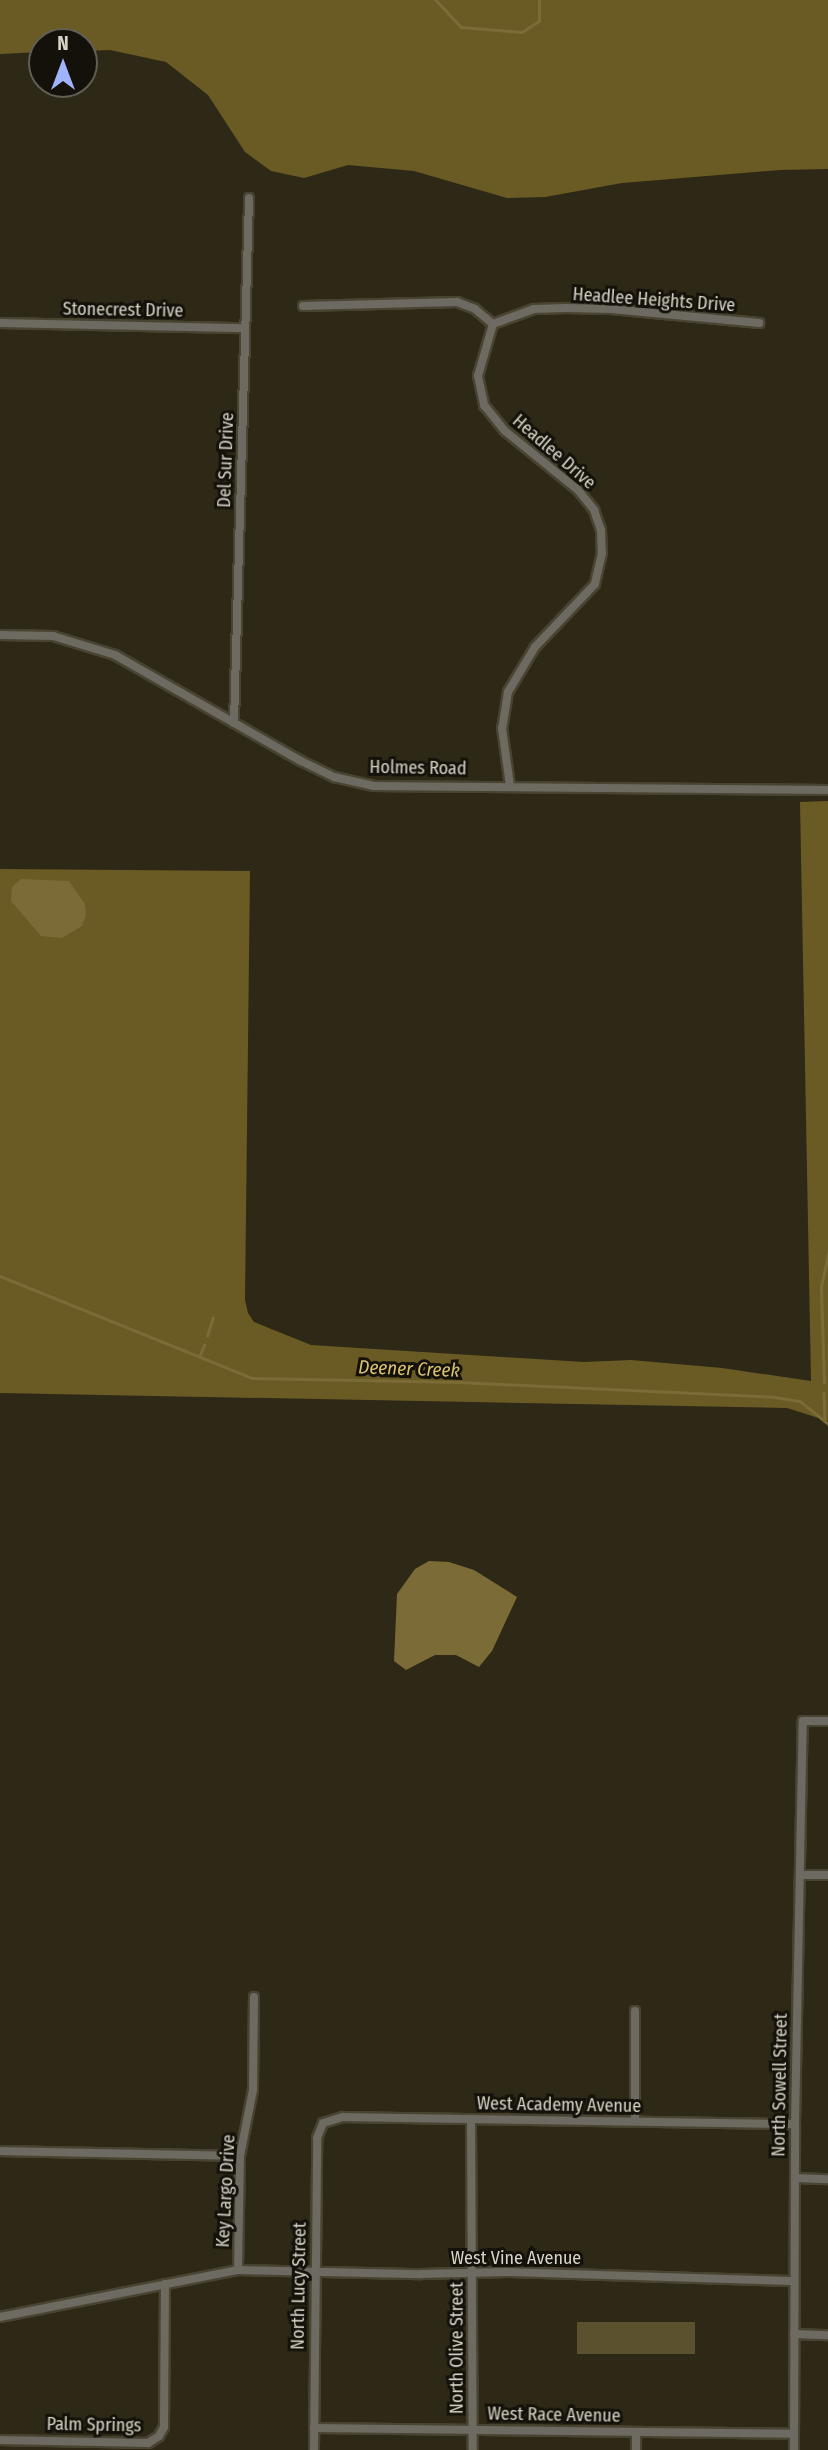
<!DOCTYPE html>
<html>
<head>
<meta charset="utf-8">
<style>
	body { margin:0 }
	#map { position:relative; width:828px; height:2450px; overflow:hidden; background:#2e2816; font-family:"Fira Sans Condensed",sans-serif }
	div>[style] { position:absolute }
	.green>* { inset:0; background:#5b512f; transform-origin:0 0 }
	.forest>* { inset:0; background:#6a5b25 }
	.water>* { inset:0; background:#7b6c37 }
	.stream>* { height:2.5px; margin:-1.25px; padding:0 1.25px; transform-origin:1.25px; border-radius:1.25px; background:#7b6c37 }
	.roads { filter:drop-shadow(2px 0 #494332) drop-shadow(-2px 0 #494332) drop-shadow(0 2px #494332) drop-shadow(0 -2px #494332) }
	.minor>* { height:8px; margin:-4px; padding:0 4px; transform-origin:4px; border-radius:4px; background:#6d6a61 }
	span { translate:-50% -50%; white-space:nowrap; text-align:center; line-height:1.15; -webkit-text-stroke:6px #131109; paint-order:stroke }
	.street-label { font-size:18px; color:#d7d3c8 }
	.water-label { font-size:19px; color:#dac271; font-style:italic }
	.north { position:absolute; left:28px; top:28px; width:70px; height:70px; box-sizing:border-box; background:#131109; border:2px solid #615f55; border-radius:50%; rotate:0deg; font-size:19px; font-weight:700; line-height:28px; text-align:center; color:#d7d3c8 }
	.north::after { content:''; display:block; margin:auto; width:24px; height:32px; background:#a1b3fd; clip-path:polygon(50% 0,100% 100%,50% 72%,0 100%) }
</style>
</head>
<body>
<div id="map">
	<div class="green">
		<div style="left:577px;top:2322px;width:118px;height:32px"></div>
	</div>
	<div class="forest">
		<div style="clip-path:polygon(0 0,828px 0,828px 169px,780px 170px,622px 183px,545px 197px,507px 198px,414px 171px,348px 165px,304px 178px,271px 171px,245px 152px,208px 95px,166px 62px,110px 50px,84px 51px,84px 42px,42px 42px,42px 52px,0 54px)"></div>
		<div style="clip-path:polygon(828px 801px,828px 1421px,787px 1408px,0 1393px,0 869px,250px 871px,245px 1300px,248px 1313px,254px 1322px,311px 1345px,584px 1362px,631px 1360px,722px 1368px,811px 1381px,800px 802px)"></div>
	</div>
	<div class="water">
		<div style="clip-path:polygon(21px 879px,69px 881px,85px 904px,86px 915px,82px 926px,62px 938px,41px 936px,11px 901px,12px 887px)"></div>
		<div style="clip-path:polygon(429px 1561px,449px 1562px,474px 1570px,517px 1597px,492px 1651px,479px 1667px,456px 1655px,435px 1655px,406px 1670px,394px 1661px,397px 1594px,415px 1569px)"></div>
	</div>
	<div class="stream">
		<div style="left:436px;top:0;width:37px;rotate:47deg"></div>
		<div style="left:461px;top:27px;width:61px;rotate:4.7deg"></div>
		<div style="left:522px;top:32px;width:20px;rotate:-33deg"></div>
		<div style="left:539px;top:21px;width:21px;rotate:-90deg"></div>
		<div style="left:0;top:1276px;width:272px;rotate:22deg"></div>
		<div style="left:252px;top:1378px;width:207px;rotate:1.1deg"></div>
		<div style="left:459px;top:1382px;width:315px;rotate:2.7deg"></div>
		<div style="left:774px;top:1397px;width:26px;rotate:9deg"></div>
		<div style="left:800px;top:1401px;width:36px;rotate:39deg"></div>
		<div style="left:207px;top:1336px;width:19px;rotate:-72deg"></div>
		<div style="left:199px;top:1357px;width:13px;rotate:-67deg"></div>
		<div style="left:824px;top:1383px;width:96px;rotate:-91.8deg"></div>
		<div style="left:821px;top:1287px;width:35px;rotate:-78deg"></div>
		<div style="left:824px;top:1393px;width:28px;rotate:88deg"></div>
	</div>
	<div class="roads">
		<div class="minor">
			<div style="left:303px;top:306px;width:154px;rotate:-1.5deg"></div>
			<div style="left:457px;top:302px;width:19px;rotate:21deg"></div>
			<div style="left:475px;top:309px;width:23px;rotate:40deg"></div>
			<div style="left:493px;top:324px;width:44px;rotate:-20.1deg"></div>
			<div style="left:534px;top:309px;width:32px;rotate:-2deg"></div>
			<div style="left:566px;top:308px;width:45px;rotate:1.3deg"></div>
			<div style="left:611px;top:309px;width:149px;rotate:5.4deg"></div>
			<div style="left:0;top:323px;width:245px;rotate:1.2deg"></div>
			<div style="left:493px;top:324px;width:54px;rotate:106.1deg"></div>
			<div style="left:478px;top:376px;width:30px;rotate:78deg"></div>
			<div style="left:484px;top:405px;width:33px;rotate:51deg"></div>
			<div style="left:505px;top:431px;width:94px;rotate:38.9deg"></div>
			<div style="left:578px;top:490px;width:26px;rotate:51deg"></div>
			<div style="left:594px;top:510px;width:21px;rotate:71deg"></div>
			<div style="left:601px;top:530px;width:23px;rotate:88deg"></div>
			<div style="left:602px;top:553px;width:32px;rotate:103deg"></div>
			<div style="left:595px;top:584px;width:87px;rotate:133.6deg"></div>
			<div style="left:535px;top:647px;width:52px;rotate:121deg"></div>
			<div style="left:508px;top:692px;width:36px;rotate:99deg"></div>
			<div style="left:502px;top:728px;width:59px;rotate:82.1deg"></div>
			<div style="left:0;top:635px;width:53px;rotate:1.1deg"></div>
			<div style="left:53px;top:636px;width:65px;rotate:17deg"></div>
			<div style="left:115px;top:655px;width:214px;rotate:29.7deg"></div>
			<div style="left:301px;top:761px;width:37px;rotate:26deg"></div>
			<div style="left:334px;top:777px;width:41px;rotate:12.7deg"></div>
			<div style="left:374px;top:786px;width:454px;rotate:0.5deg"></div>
			<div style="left:234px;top:723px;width:525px;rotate:-88.36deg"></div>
			<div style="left:800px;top:1875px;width:28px"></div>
			<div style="left:635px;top:2011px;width:110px;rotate:90deg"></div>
			<div style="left:471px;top:2119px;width:331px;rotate:89.7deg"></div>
			<div style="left:0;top:2151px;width:240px;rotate:1.2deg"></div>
			<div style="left:795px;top:2178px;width:33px;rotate:2deg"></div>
			<div style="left:238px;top:2270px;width:114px;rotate:-89deg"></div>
			<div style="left:240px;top:2156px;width:67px;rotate:-78.9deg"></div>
			<div style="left:253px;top:2090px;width:93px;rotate:-89.4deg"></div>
			<div style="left:0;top:2317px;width:243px;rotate:-11.2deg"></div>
			<div style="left:238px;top:2270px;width:183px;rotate:1.3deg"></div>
			<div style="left:421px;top:2274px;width:86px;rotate:-1.3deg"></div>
			<div style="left:507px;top:2272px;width:287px;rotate:1.8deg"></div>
			<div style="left:794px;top:2334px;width:34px;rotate:2deg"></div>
			<div style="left:314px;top:2428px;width:479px;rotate:0.7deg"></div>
			<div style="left:0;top:2440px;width:148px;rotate:1.2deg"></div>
			<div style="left:148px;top:2443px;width:13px;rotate:-32deg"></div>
			<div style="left:159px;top:2436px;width:10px;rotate:-61deg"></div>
			<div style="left:164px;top:2427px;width:143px;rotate:-89.6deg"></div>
			<div style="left:314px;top:2450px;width:312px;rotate:-89.4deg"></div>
			<div style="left:317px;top:2138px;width:16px;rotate:-68deg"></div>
			<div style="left:323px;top:2123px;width:21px;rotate:-17deg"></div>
			<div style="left:343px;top:2117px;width:452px;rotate:0.9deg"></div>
			<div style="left:636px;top:2450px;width:18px;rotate:-90deg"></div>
			<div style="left:794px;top:2450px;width:326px;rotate:-89.8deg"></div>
			<div style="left:795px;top:2124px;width:403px;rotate:-88.9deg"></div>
			<div style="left:803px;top:1721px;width:25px"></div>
		</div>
	</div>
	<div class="street-label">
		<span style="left:654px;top:300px;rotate:4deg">Headlee Heights Drive</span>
		<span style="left:123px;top:310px;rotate:1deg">Stonecrest Drive</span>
		<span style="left:554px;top:452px;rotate:41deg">Headlee Drive</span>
		<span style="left:226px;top:460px;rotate:-88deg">Del Sur Drive</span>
		<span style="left:418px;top:768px;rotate:1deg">Holmes Road</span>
		<span style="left:780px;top:2085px;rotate:-89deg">North Sowell Street</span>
		<span style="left:559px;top:2105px;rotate:1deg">West Academy Avenue</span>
		<span style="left:226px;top:2191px;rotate:-87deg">Key Largo Drive</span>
		<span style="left:516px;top:2258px">West Vine Avenue</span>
		<span style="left:299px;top:2286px;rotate:-89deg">North Lucy Street</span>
		<span style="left:457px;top:2348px;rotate:-90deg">North Olive Street</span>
		<span style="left:554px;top:2415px;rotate:1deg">West Race Avenue</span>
		<span style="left:94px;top:2425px;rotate:1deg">Palm Springs</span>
	</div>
	<div class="water-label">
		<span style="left:409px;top:1369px;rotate:2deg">Deener Creek</span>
	</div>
	<div class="north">N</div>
</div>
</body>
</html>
